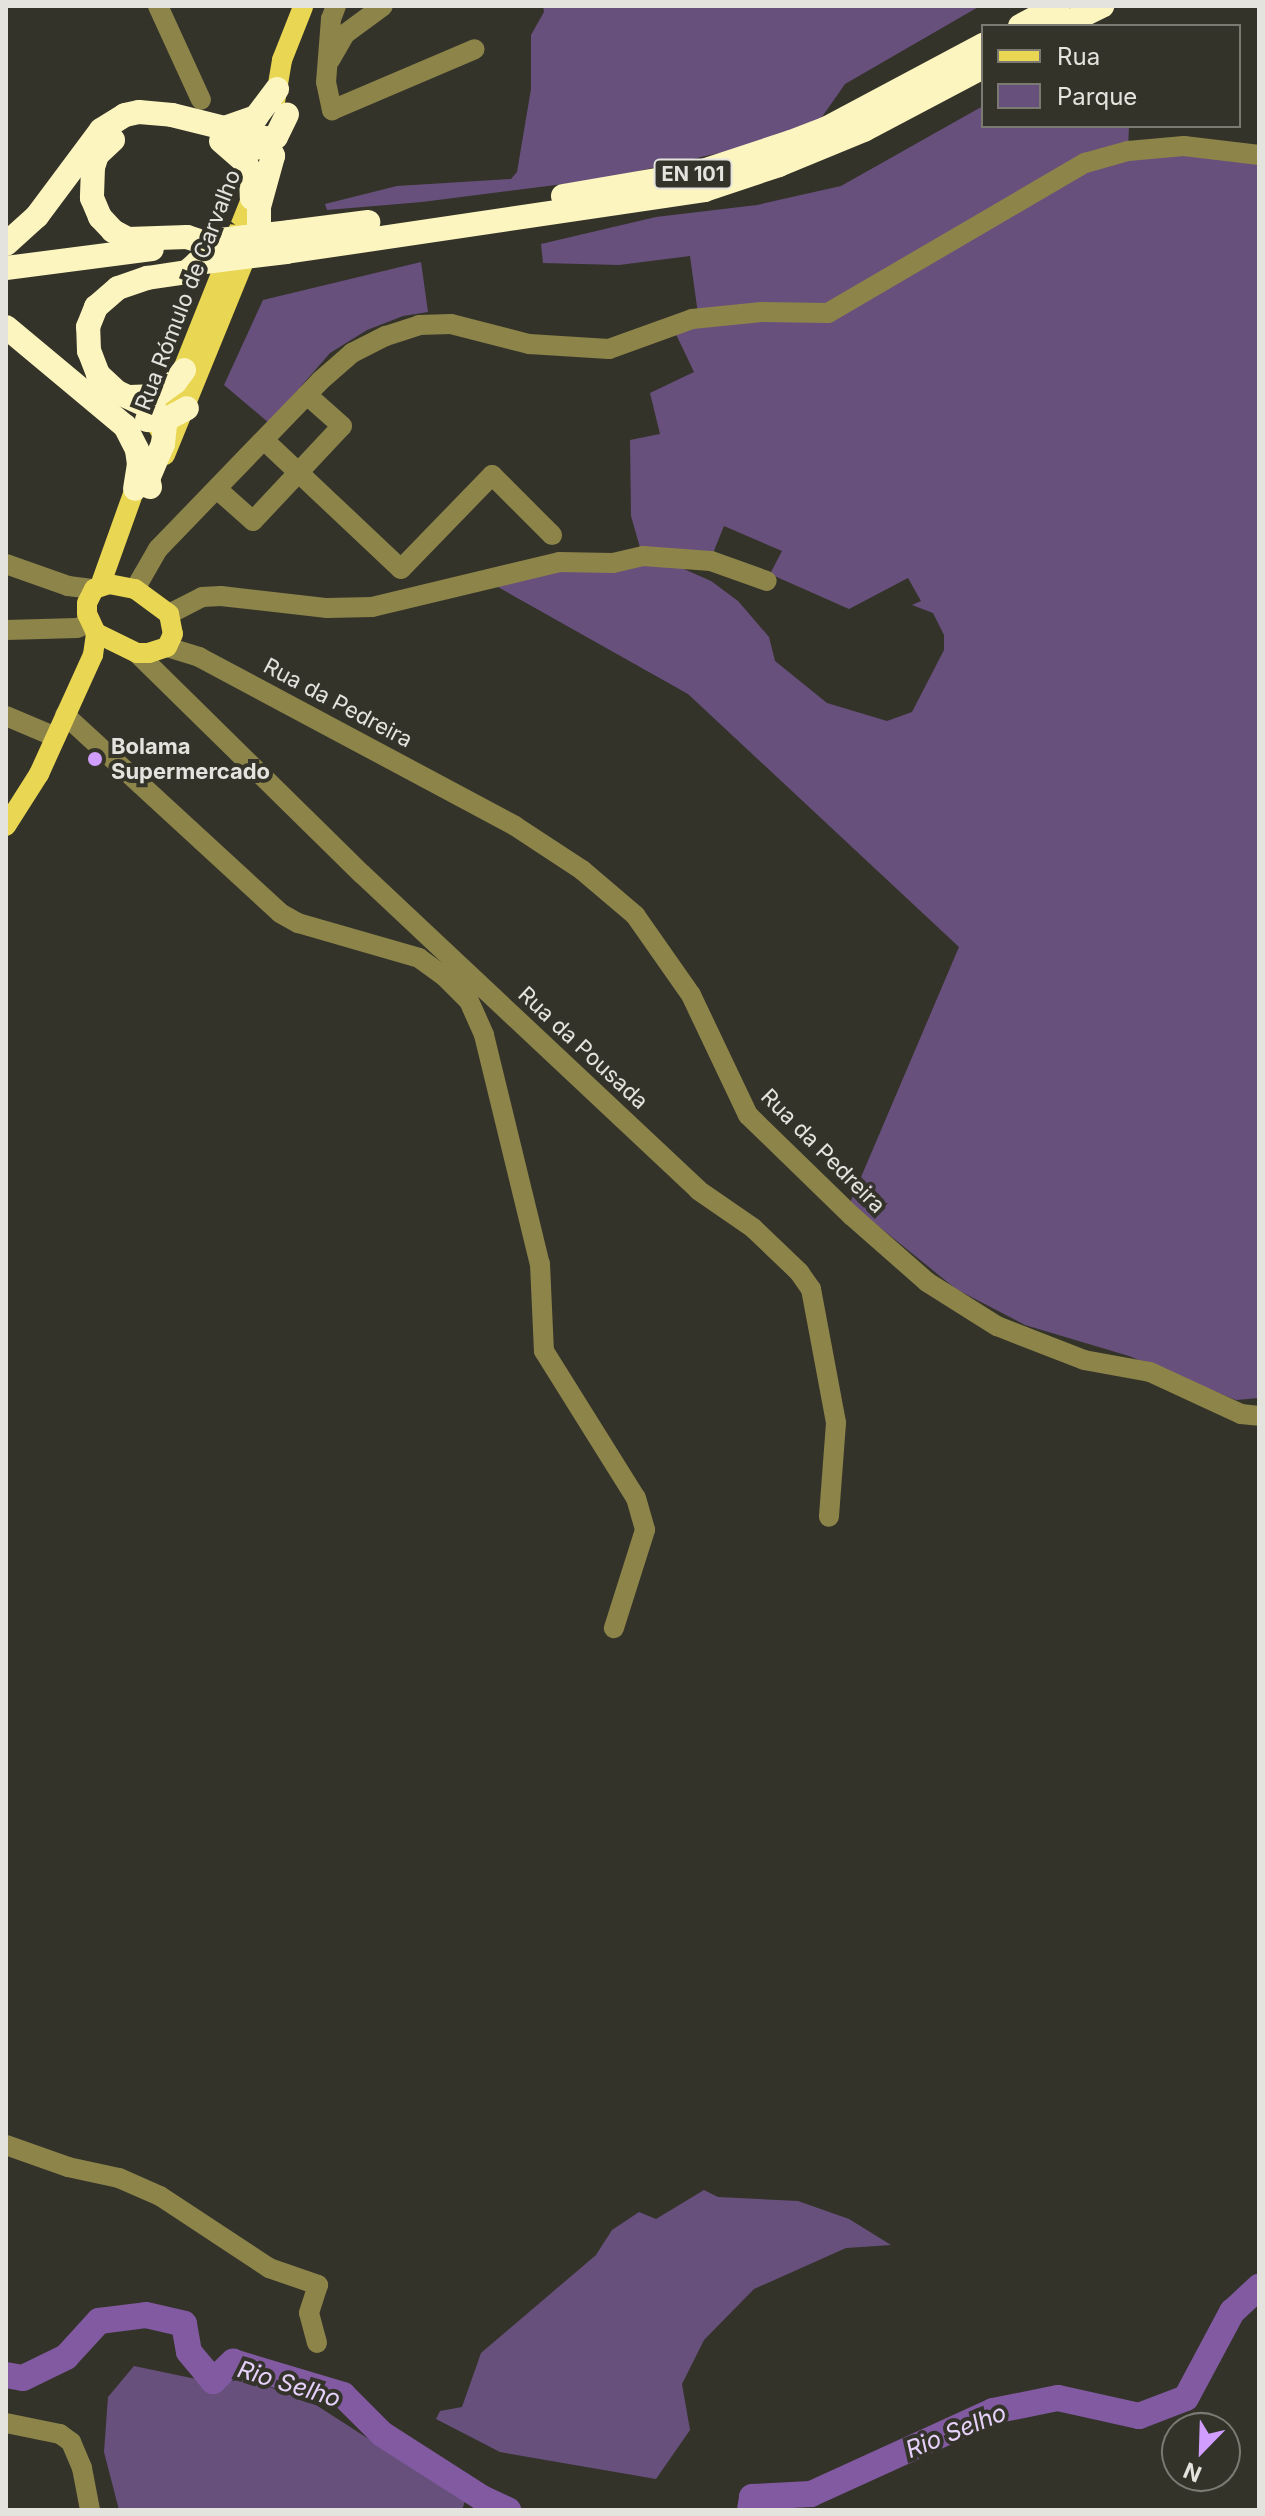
<!DOCTYPE html>
<html>
<head>
<meta charset="utf-8">
<style>
	body { margin:0 }
	#map { position:relative; width:1265px; height:2516px; overflow:hidden; background:#34332a; font-family:Inter,sans-serif }
	div>[style] { position:absolute }
	.green>* { inset:0; background:#68507d }
	.river>* { height:26px; margin:-13px; padding:0 13px; transform-origin:13px; border-radius:13px; background:#815aa2 }
	.minor>* { height:20px; margin:-10px; padding:0 10px; transform-origin:10px; border-radius:10px; background:#8d844a }
	.major>* { height:20px; margin:-10px; padding:0 10px; transform-origin:10px; border-radius:10px; background:#e9d652 }
	.highway>* { height:24px; margin:-12px; padding:0 12px; transform-origin:12px; border-radius:12px; background:#fdf5bf }
	.highway-bridge>* { height:24px; margin:-12px; padding:0 12px; transform-origin:12px; border-radius:12px; background:#fdf5bf }
	.dots>* { width:22px; height:22px; translate:-50% -50%; box-sizing:border-box; border:4px solid #34332a; border-radius:50% }
	span { translate:-50% -50%; white-space:nowrap; text-align:center; line-height:1.15; -webkit-text-stroke:8px #34332a; paint-order:stroke }
	.shield-label span { padding:2px 6px; background:#34332a; border:2px solid; border-radius:6px; -webkit-text-stroke-width:0 }
	.shield-label { font-size:20px; color:#e4e3de; font-weight:700 }
	.street-label { font-size:22px; color:#e4e3de }
	.poi-label { font-size:22px; color:#e4e3de; font-weight:700 }
	.left { translate:0 -50%; text-align:left }
	.water-label { font-size:24px; color:#e6d1fa; font-style:italic }
	.frame { position:absolute; inset:0; border:8px solid #e4e3de; pointer-events:none }
	.legend { position:absolute; left:981px; top:24px; width:260px; height:104px; box-sizing:border-box; background:#34332a; border:2px solid #7a7972; margin:0; padding:10px 14px; list-style:none; font-size:24px; color:#e4e3de }
	.legend li { display:flex; align-items:center; gap:16px; height:40px }
	.legend b { width:40px; border:2px solid #7a7972 }
	.north { position:absolute; left:1161px; top:2412px; width:80px; height:80px; box-sizing:border-box; background:#34332a; border:2px solid #7a7972; border-radius:50%; rotate:203deg; font-size:22px; font-weight:700; line-height:32px; text-align:center; color:#e4e3de }
	.north::after { content:''; display:block; margin:auto; width:28px; height:36px; background:#d19dfe; clip-path:polygon(50% 0,100% 100%,50% 72%,0 100%) }
</style>
</head>
<body>
<div id="map">
	<div class="green">
		<div style="clip-path:polygon(543px 6px,980px 6px,845px 84px,817px 124px,755px 145px,603px 179px,422px 202px,327px 210px,325px 204px,397px 186px,511px 179px,517px 172px,531px 89px,531px 35px,544px 12px)"></div>
		<div style="clip-path:polygon(983px 106px,983px 126px,1129px 126px,1128px 150px,1259px 155px,1259px 1398px,1236px 1400px,1129px 1356px,1025px 1325px,956px 1289px,850px 1203px,959px 947px,688px 694px,489px 582px,543px 570px,661px 559px,711px 581px,738px 601px,769px 637px,775px 661px,827px 703px,887px 721px,912px 712px,944px 650px,944px 635px,933px 613px,912px 605px,921px 601px,908px 578px,849px 609px,770px 574px,782px 551px,724px 526px,713px 553px,641px 551px,631px 516px,630px 440px,660px 434px,650px 393px,694px 372px,673px 328px,698px 314px,690px 256px,619px 265px,543px 263px,541px 244px,656px 217px,757px 205px,841px 186px)"></div>
		<div style="clip-path:polygon(421px 262px,428px 312px,403px 316px,367px 330px,330px 353px,269px 423px,224px 385px,263px 300px)"></div>
		<div style="clip-path:polygon(704px 2190px,718px 2197px,798px 2201px,849px 2219px,891px 2245px,846px 2248px,754px 2289px,704px 2340px,682px 2384px,690px 2430px,656px 2479px,500px 2452px,436px 2419px,440px 2411px,462px 2407px,481px 2353px,596px 2255px,612px 2230px,639px 2212px,656px 2219px)"></div>
		<div style="clip-path:polygon(134px 2366px,220px 2384px,246px 2378px,316px 2405px,465px 2501px,462px 2510px,119px 2510px,104px 2452px,108px 2397px)"></div>
	</div>
	<div class="river">
		<div style="left:6px;top:2375px;width:17px;rotate:10deg"></div>
		<div style="left:23px;top:2378px;width:48px;rotate:-26deg"></div>
		<div style="left:66px;top:2357px;width:49px;rotate:-47.5deg"></div>
		<div style="left:99px;top:2321px;width:47px;rotate:-7.3deg"></div>
		<div style="left:146px;top:2315px;width:39px;rotate:13deg"></div>
		<div style="left:184px;top:2324px;width:28px;rotate:80deg"></div>
		<div style="left:189px;top:2352px;width:38px;rotate:50deg"></div>
		<div style="left:213px;top:2381px;width:28px;rotate:-44deg"></div>
		<div style="left:233px;top:2362px;width:115px;rotate:16.7deg"></div>
		<div style="left:343px;top:2395px;width:55px;rotate:45deg"></div>
		<div style="left:382px;top:2434px;width:119px;rotate:32.6deg"></div>
		<div style="left:482px;top:2498px;width:29px;rotate:25deg"></div>
		<div style="left:750px;top:2510px;width:13px;rotate:-81deg"></div>
		<div style="left:752px;top:2497px;width:59px;rotate:-2.9deg"></div>
		<div style="left:811px;top:2494px;width:200px;rotate:-24.5deg"></div>
		<div style="left:993px;top:2411px;width:66px;rotate:-11.3deg"></div>
		<div style="left:1058px;top:2398px;width:83px;rotate:12.5deg"></div>
		<div style="left:1139px;top:2416px;width:50px;rotate:-21deg"></div>
		<div style="left:1186px;top:2398px;width:98px;rotate:-61.9deg"></div>
		<div style="left:1232px;top:2312px;width:37px;rotate:-43deg"></div>
	</div>
	<div class="minor">
		<div style="left:158px;top:6px;width:103px;rotate:65.4deg"></div>
		<div style="left:336px;top:6px;width:14px;rotate:111deg"></div>
		<div style="left:331px;top:19px;width:63px;rotate:94.5deg"></div>
		<div style="left:326px;top:82px;width:29px;rotate:78deg"></div>
		<div style="left:332px;top:110px;width:155px;rotate:-23.1deg"></div>
		<div style="left:330px;top:60px;width:30px;rotate:-60deg"></div>
		<div style="left:345px;top:34px;width:47px;rotate:-36.4deg"></div>
		<div style="left:264px;top:440px;width:188px;rotate:43.3deg"></div>
		<div style="left:401px;top:569px;width:131px;rotate:-45.9deg"></div>
		<div style="left:492px;top:475px;width:85px;rotate:45deg"></div>
		<div style="left:217px;top:489px;width:48px;rotate:41.6deg"></div>
		<div style="left:253px;top:521px;width:130px;rotate:-46.9deg"></div>
		<div style="left:342px;top:426px;width:47px;rotate:-138.5deg"></div>
		<div style="left:6px;top:564px;width:66px;rotate:19.5deg"></div>
		<div style="left:68px;top:586px;width:26px;rotate:7deg"></div>
		<div style="left:135px;top:589px;width:46px;rotate:-60.1deg"></div>
		<div style="left:158px;top:549px;width:233px;rotate:-46deg"></div>
		<div style="left:320px;top:381px;width:43px;rotate:-41.2deg"></div>
		<div style="left:352px;top:353px;width:38px;rotate:-27deg"></div>
		<div style="left:386px;top:336px;width:35px;rotate:-18deg"></div>
		<div style="left:419px;top:325px;width:32px;rotate:-2deg"></div>
		<div style="left:451px;top:324px;width:81px;rotate:14.4deg"></div>
		<div style="left:529px;top:344px;width:80px;rotate:3.6deg"></div>
		<div style="left:609px;top:349px;width:88px;rotate:-19.9deg"></div>
		<div style="left:692px;top:319px;width:70px;rotate:-5.7deg"></div>
		<div style="left:762px;top:312px;width:66px;rotate:0.9deg"></div>
		<div style="left:828px;top:313px;width:298px;rotate:-30.3deg"></div>
		<div style="left:1085px;top:163px;width:45px;rotate:-15.6deg"></div>
		<div style="left:1128px;top:151px;width:56px;rotate:-5.1deg"></div>
		<div style="left:1184px;top:146px;width:76px;rotate:6.8deg"></div>
		<div style="left:169px;top:614px;width:37px;rotate:-27deg"></div>
		<div style="left:202px;top:597px;width:19px;rotate:-3deg"></div>
		<div style="left:221px;top:596px;width:107px;rotate:6.5deg"></div>
		<div style="left:327px;top:608px;width:45px;rotate:-1.3deg"></div>
		<div style="left:372px;top:607px;width:192px;rotate:-13.5deg"></div>
		<div style="left:559px;top:562px;width:54px;rotate:1.1deg"></div>
		<div style="left:613px;top:563px;width:31px;rotate:-13deg"></div>
		<div style="left:643px;top:556px;width:68px;rotate:4.2deg"></div>
		<div style="left:711px;top:561px;width:59px;rotate:19.7deg"></div>
		<div style="left:6px;top:630px;width:71px;rotate:-1.6deg"></div>
		<div style="left:77px;top:628px;width:14px;rotate:-21deg"></div>
		<div style="left:167px;top:647px;width:34px;rotate:17deg"></div>
		<div style="left:199px;top:657px;width:358px;rotate:28.1deg"></div>
		<div style="left:515px;top:826px;width:80px;rotate:33.3deg"></div>
		<div style="left:582px;top:870px;width:70px;rotate:40.3deg"></div>
		<div style="left:635px;top:915px;width:98px;rotate:55deg"></div>
		<div style="left:691px;top:995px;width:133px;rotate:64.6deg"></div>
		<div style="left:748px;top:1115px;width:145px;rotate:44.2deg"></div>
		<div style="left:852px;top:1216px;width:100px;rotate:41.3deg"></div>
		<div style="left:927px;top:1282px;width:83px;rotate:32.2deg"></div>
		<div style="left:997px;top:1326px;width:93px;rotate:21.3deg"></div>
		<div style="left:1084px;top:1360px;width:67px;rotate:10.3deg"></div>
		<div style="left:1150px;top:1372px;width:100px;rotate:24.8deg"></div>
		<div style="left:1241px;top:1414px;width:18px;rotate:6deg"></div>
		<div style="left:137px;top:653px;width:315px;rotate:44.5deg"></div>
		<div style="left:362px;top:874px;width:461px;rotate:43.2deg"></div>
		<div style="left:698px;top:1190px;width:67px;rotate:34.6deg"></div>
		<div style="left:753px;top:1228px;width:64px;rotate:43.7deg"></div>
		<div style="left:799px;top:1272px;width:21px;rotate:55deg"></div>
		<div style="left:811px;top:1289px;width:136px;rotate:79.4deg"></div>
		<div style="left:836px;top:1423px;width:94px;rotate:94.3deg"></div>
		<div style="left:65px;top:715px;width:292px;rotate:42.6deg"></div>
		<div style="left:280px;top:913px;width:21px;rotate:29deg"></div>
		<div style="left:298px;top:923px;width:126px;rotate:16.1deg"></div>
		<div style="left:419px;top:958px;width:31px;rotate:36deg"></div>
		<div style="left:444px;top:976px;width:35px;rotate:45deg"></div>
		<div style="left:469px;top:1001px;width:37px;rotate:66deg"></div>
		<div style="left:484px;top:1035px;width:236px;rotate:76.3deg"></div>
		<div style="left:540px;top:1264px;width:87px;rotate:87.4deg"></div>
		<div style="left:544px;top:1351px;width:173px;rotate:58deg"></div>
		<div style="left:636px;top:1498px;width:33px;rotate:74deg"></div>
		<div style="left:645px;top:1530px;width:103px;rotate:107.6deg"></div>
		<div style="left:6px;top:716px;width:54px;rotate:22.8deg"></div>
		<div style="left:6px;top:2145px;width:66px;rotate:19.5deg"></div>
		<div style="left:68px;top:2167px;width:52px;rotate:12.2deg"></div>
		<div style="left:119px;top:2178px;width:45px;rotate:23.7deg"></div>
		<div style="left:160px;top:2196px;width:131px;rotate:33.4deg"></div>
		<div style="left:269px;top:2268px;width:52px;rotate:19.1deg"></div>
		<div style="left:318px;top:2285px;width:29px;rotate:108deg"></div>
		<div style="left:309px;top:2313px;width:31px;rotate:75deg"></div>
		<div style="left:6px;top:2423px;width:55px;rotate:11.5deg"></div>
		<div style="left:60px;top:2434px;width:14px;rotate:36deg"></div>
		<div style="left:71px;top:2442px;width:28px;rotate:67deg"></div>
		<div style="left:82px;top:2468px;width:43px;rotate:79.2deg"></div>
	</div>
	<div class="major">
		<div style="left:275px;top:102px;width:43px;rotate:-80.5deg"></div>
		<div style="left:282px;top:60px;width:57px;rotate:-68.4deg"></div>
		<div style="left:159px;top:429px;width:261px;rotate:-68.2deg"></div>
		<div style="left:165px;top:455px;width:225px;rotate:-67.8deg"></div>
		<div style="left:109px;top:584px;width:26px;rotate:11deg"></div>
		<div style="left:135px;top:589px;width:42px;rotate:36.3deg"></div>
		<div style="left:169px;top:614px;width:20px;rotate:79deg"></div>
		<div style="left:173px;top:634px;width:14px;rotate:115deg"></div>
		<div style="left:167px;top:647px;width:19px;rotate:162deg"></div>
		<div style="left:149px;top:653px;width:12px;rotate:180deg"></div>
		<div style="left:137px;top:653px;width:46px;rotate:-154deg"></div>
		<div style="left:96px;top:633px;width:21px;rotate:-115deg"></div>
		<div style="left:87px;top:614px;width:11px;rotate:-90deg"></div>
		<div style="left:87px;top:603px;width:16px;rotate:-63deg"></div>
		<div style="left:94px;top:589px;width:16px;rotate:-18deg"></div>
		<div style="left:100px;top:586px;width:116px;rotate:-70.3deg"></div>
		<div style="left:6px;top:826px;width:62px;rotate:-57.6deg"></div>
		<div style="left:39px;top:774px;width:131px;rotate:-65.6deg"></div>
		<div style="left:93px;top:655px;width:22px;rotate:-82deg"></div>
	</div>
	<div class="highway">
		<div style="left:1020px;top:26px;width:43px;rotate:-27.8deg"></div>
		<div style="left:1061px;top:26px;width:46px;rotate:-26deg"></div>
		<div style="left:227px;top:127px;width:31px;rotate:-19deg"></div>
		<div style="left:256px;top:117px;width:35px;rotate:-53deg"></div>
		<div style="left:113px;top:140px;width:22px;rotate:137deg"></div>
		<div style="left:97px;top:155px;width:13px;rotate:108deg"></div>
		<div style="left:93px;top:167px;width:31px;rotate:92deg"></div>
		<div style="left:92px;top:198px;width:21px;rotate:67deg"></div>
		<div style="left:100px;top:217px;width:19px;rotate:47deg"></div>
		<div style="left:113px;top:231px;width:17px;rotate:28deg"></div>
		<div style="left:128px;top:239px;width:59px;rotate:-1.9deg"></div>
		<div style="left:187px;top:237px;width:16px;rotate:18deg"></div>
		<div style="left:221px;top:141px;width:33px;rotate:41deg"></div>
		<div style="left:246px;top:163px;width:12px;rotate:66deg"></div>
		<div style="left:251px;top:174px;width:24px;rotate:88deg"></div>
		<div style="left:253px;top:148px;width:9px;rotate:-6deg"></div>
		<div style="left:262px;top:147px;width:17px;rotate:-36deg"></div>
		<div style="left:276px;top:137px;width:25px;rotate:-64deg"></div>
		<div style="left:563px;top:196px;width:136px;rotate:-9.7deg"></div>
		<div style="left:697px;top:173px;width:99px;rotate:-18.3deg"></div>
		<div style="left:791px;top:142px;width:39px;rotate:-21deg"></div>
		<div style="left:827px;top:128px;width:177px;rotate:-28deg"></div>
		<div style="left:290px;top:232px;width:79px;rotate:-7.3deg"></div>
		<div style="left:6px;top:244px;width:42px;rotate:-42.1deg"></div>
		<div style="left:37px;top:216px;width:107px;rotate:-53.3deg"></div>
		<div style="left:101px;top:130px;width:28px;rotate:-32deg"></div>
		<div style="left:125px;top:115px;width:14px;rotate:-12deg"></div>
		<div style="left:139px;top:112px;width:33px;rotate:5deg"></div>
		<div style="left:172px;top:115px;width:95px;rotate:14deg"></div>
		<div style="left:264px;top:138px;width:20px;rotate:63deg"></div>
		<div style="left:273px;top:156px;width:53px;rotate:105.4deg"></div>
		<div style="left:259px;top:207px;width:16px;rotate:90deg"></div>
		<div style="left:286px;top:252px;width:423px;rotate:-8.4deg"></div>
		<div style="left:704px;top:190px;width:79px;rotate:-18.4deg"></div>
		<div style="left:779px;top:165px;width:92px;rotate:-22.4deg"></div>
		<div style="left:864px;top:130px;width:135px;rotate:-27.9deg"></div>
		<div style="left:6px;top:268px;width:147px;rotate:-7.4deg"></div>
		<div style="left:6px;top:327px;width:155px;rotate:39.8deg"></div>
		<div style="left:125px;top:426px;width:27px;rotate:63deg"></div>
		<div style="left:137px;top:450px;width:14px;rotate:82deg"></div>
		<div style="left:139px;top:464px;width:25px;rotate:99deg"></div>
		<div style="left:130px;top:397px;width:26px;rotate:-2deg"></div>
		<div style="left:156px;top:396px;width:24px;rotate:-36deg"></div>
		<div style="left:175px;top:382px;width:15px;rotate:-53deg"></div>
		<div style="left:147px;top:420px;width:16px;rotate:4deg"></div>
		<div style="left:163px;top:421px;width:27px;rotate:-28deg"></div>
		<div style="left:150px;top:487px;width:8px;rotate:-104deg"></div>
		<div style="left:148px;top:479px;width:38px;rotate:-67deg"></div>
		<div style="left:163px;top:444px;width:19px;rotate:-84deg"></div>
		<div style="left:165px;top:425px;width:19px;rotate:-125deg"></div>
		<div style="left:154px;top:409px;width:41px;rotate:-155.3deg"></div>
		<div style="left:117px;top:392px;width:26px;rotate:-137deg"></div>
		<div style="left:98px;top:374px;width:25px;rotate:-111deg"></div>
		<div style="left:89px;top:351px;width:24px;rotate:-92deg"></div>
		<div style="left:88px;top:327px;width:22px;rotate:-68deg"></div>
		<div style="left:96px;top:307px;width:29px;rotate:-41deg"></div>
		<div style="left:118px;top:288px;width:31px;rotate:-19deg"></div>
		<div style="left:147px;top:278px;width:40px;rotate:-8.5deg"></div>
		<div style="left:187px;top:272px;width:13px;rotate:-42deg"></div>
	</div>
	<div class="highway-bridge">
		<div style="left:202px;top:242px;width:89px;rotate:-6.5deg"></div>
		<div style="left:197px;top:263px;width:90px;rotate:-7deg"></div>
	</div>
	<div class="dots">
		<div style="left:95px;top:759px;background:#d19dfe"></div>
	</div>
	<div class="shield-label">
		<span style="left:693px;top:174px">EN 101</span>
	</div>
	<div class="street-label">
		<span style="left:188px;top:290px;rotate:-69deg">Rua Rómulo de Carvalho</span>
		<span style="left:338px;top:703px;rotate:28deg">Rua da Pedreira</span>
		<span style="left:583px;top:1048px;rotate:43deg">Rua da Pousada</span>
		<span style="left:823px;top:1151px;rotate:45deg">Rua da Pedreira</span>
	</div>
	<div class="poi-label">
		<span class="left" style="left:111px;top:759px">Bolama<br>Supermercado</span>
	</div>
	<div class="water-label">
		<span style="left:289px;top:2384px;rotate:17deg">Rio Selho</span>
		<span style="left:956px;top:2431px;rotate:-22deg">Rio Selho</span>
	</div>
	<div class="frame"></div>
	<ul class="legend">
	<li><b style="height:10px;background:#e9d652"></b>Rua</li>
	<li><b style="height:22px;background:#68507d"></b>Parque</li>
	</ul>
	<div class="north">N</div>
</div>
</body>
</html>
